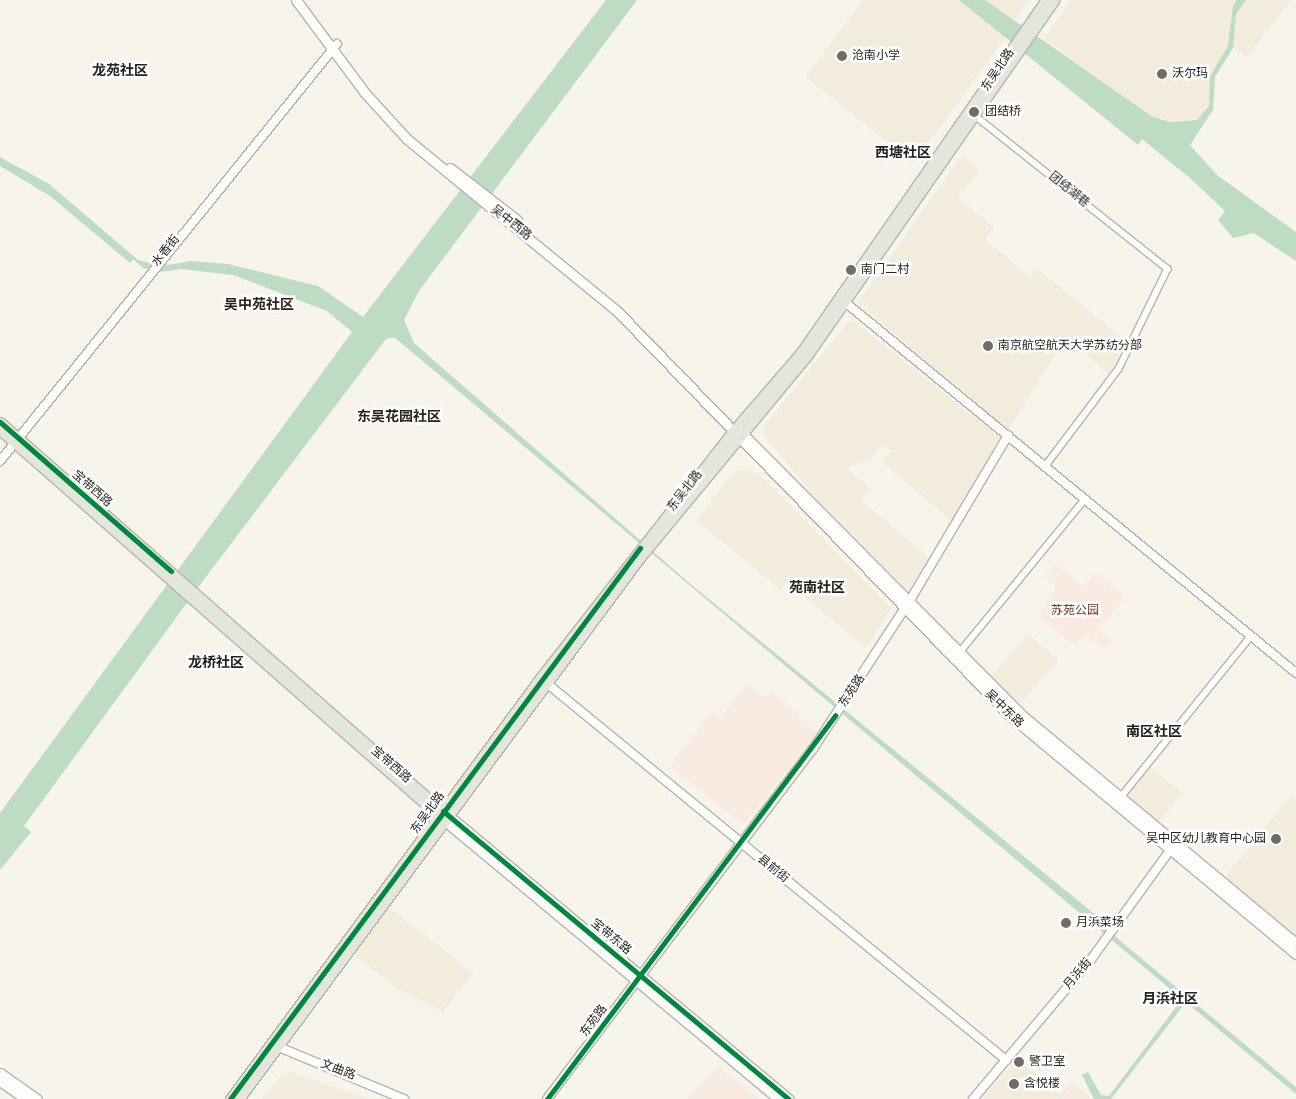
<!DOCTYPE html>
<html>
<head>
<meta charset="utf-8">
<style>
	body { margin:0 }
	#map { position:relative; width:1296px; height:1099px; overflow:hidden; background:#f6f4eb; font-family:"Fira Sans","Noto Sans SC",sans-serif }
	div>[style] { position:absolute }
	.built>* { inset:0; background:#f1ecdb; transform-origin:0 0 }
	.green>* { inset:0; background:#f9eae2 }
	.water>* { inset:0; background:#bedcc3 }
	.roads { filter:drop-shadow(1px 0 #b7b5ae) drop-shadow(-1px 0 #b7b5ae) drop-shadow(0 1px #b7b5ae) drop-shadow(0 -1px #b7b5ae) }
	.minor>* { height:5.5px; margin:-2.75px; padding:0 2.75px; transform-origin:2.75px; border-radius:2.75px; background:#fefdfc }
	.tertiary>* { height:8px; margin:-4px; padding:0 4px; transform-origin:4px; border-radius:4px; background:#fefdfc }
	.secondary>* { height:9px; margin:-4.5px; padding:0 4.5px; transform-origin:4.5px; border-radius:4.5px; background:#fefdfc }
	.primary>* { height:9px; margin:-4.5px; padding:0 4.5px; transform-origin:4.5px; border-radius:4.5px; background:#e3e6dd }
	.cycleway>* { height:5px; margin:-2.5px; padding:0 2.5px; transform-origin:2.5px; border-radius:2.5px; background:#00873e }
	.dots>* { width:14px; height:14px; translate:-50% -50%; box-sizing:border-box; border:2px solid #fff; border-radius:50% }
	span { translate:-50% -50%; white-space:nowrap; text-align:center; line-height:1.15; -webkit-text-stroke:5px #fff; paint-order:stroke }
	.poi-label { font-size:12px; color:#25231e }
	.left { translate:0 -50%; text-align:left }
	.right { translate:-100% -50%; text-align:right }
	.street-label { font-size:12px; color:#25231e }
	.park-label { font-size:12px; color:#7a392d }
	.neighbourhood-label { font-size:14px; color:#25231e; font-weight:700 }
</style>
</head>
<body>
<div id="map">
	<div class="built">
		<div style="clip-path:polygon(863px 0,959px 0,1006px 36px,914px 163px,806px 77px)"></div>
		<div style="clip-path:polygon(985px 0,1029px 0,1015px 20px)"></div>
		<div style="clip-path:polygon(1071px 0,1237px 0,1228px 46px,1210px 76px,1210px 104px,1199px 118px,1160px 122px,1044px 39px)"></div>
		<div style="clip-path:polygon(1246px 0,1291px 0,1247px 57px,1233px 48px,1236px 14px)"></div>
		<div style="clip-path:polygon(962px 155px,979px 170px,958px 198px,994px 228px,985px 239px,1030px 278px,1038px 269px,1125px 341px,1109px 374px,1066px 338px,1008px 430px,858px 303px)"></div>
		<div style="clip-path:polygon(851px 319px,1000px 438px,952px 521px,882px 462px,891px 451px,882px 444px,871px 458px,847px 469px,870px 488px,861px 500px,929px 558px,908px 591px,818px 500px,763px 434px,765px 425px)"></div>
		<div style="clip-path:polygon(746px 468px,760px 475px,891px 608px,866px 648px,787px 582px,780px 589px,697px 521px,730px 476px)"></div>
		<div style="left:1028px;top:634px;width:40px;height:57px;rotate:41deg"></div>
		<div style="left:1148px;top:765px;width:44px;height:37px;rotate:39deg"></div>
		<div style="clip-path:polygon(1290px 797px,1296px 801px,1296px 936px,1225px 877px)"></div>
		<div style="clip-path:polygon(389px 907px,473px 973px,443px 1012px,399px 990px,353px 954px)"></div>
		<div style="clip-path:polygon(1017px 1058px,1060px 1094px,1072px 1082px,1092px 1099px,983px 1099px)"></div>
		<div style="clip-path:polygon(290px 1072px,369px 1099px,262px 1099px,280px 1077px)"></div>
	</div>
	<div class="green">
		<div style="clip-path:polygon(1056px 564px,1083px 587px,1096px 573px,1125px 597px,1098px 629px,1111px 641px,1104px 649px,1086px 634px,1075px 646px,1039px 616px,1057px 587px,1045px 577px)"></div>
		<div style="clip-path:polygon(746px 684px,765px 699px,772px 691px,818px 733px,743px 825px,670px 766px,712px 711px,720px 718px)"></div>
		<div style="clip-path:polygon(718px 1066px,759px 1099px,687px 1099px)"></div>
		<div style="clip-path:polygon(1071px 1085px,1089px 1099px,1061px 1099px)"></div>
	</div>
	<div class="water">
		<div style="clip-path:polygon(606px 0,637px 0,419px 291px,404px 320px,414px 343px,687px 581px,1103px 921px,1118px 939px,1296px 1087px,1296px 1094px,1186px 1002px,1111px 1099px,1094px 1099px,1082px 1075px,1088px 1072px,1101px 1095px,1109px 1096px,1182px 999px,394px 337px,386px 339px,208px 574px,24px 826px,31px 832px,0 870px,0 813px,352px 332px,327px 311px,233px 275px,181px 269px,161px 272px,143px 268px,133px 259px,130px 263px,50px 196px,0 166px,0 157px,49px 184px,138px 260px,162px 266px,191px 261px,228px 264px,318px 286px,363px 317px)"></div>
		<div style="clip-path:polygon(959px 0,985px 0,1153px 117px,1170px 122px,1197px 120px,1209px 106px,1210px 76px,1228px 46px,1233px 6px,1237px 0,1246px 0,1236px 14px,1233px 48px,1215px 77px,1213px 110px,1190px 145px,1217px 175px,1296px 232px,1296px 261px,1254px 233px,1233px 238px,1218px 220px,1225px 211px,1190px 178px,1142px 139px,1138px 145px)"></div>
	</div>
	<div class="roads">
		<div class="minor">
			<div style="left:973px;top:114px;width:249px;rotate:38.5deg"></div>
			<div style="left:1168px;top:269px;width:111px;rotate:116.1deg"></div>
			<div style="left:1119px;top:369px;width:121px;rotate:127deg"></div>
			<div style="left:959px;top:653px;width:199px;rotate:-50.7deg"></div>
			<div style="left:1120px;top:798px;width:208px;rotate:-51deg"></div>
		</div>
		<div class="tertiary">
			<div style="left:840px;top:298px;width:590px;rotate:39.43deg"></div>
			<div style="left:0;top:461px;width:536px;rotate:-51.06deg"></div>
			<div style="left:544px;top:681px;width:598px;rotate:39.36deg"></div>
			<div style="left:274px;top:1045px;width:141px;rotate:22.6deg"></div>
			<div style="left:547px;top:1099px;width:440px;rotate:-52.8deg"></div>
			<div style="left:813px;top:749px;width:176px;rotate:-56.9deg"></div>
			<div style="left:909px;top:602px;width:194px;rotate:-59.3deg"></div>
			<div style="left:973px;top:1099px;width:185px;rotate:-49.8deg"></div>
			<div style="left:1092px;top:958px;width:138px;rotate:-54.1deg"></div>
		</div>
		<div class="secondary">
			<div style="left:296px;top:0;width:116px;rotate:53.4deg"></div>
			<div style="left:365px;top:93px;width:62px;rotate:47.6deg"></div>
			<div style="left:407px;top:139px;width:271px;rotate:39.3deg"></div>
			<div style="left:617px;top:311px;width:563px;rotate:45.86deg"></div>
			<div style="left:1009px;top:715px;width:373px;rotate:39.8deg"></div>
			<div style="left:450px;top:168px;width:85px;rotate:37.8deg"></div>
			<div style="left:738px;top:429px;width:403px;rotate:45.2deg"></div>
			<div style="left:1022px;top:715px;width:356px;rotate:39.8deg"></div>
			<div style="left:443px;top:811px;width:450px;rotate:39.8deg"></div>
			<div style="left:439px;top:816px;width:442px;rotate:39.8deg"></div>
			<div style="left:0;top:1073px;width:45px;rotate:35.1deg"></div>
			<div style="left:0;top:1081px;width:32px;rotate:35deg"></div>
		</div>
		<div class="primary">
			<div style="left:0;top:422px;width:590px;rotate:41.29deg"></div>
			<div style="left:0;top:430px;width:585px;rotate:41.32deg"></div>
			<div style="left:230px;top:1099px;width:523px;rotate:-53.63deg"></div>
			<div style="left:540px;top:678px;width:312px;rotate:-52deg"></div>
			<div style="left:732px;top:432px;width:106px;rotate:-49.2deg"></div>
			<div style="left:801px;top:352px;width:429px;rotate:-55.2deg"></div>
			<div style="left:239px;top:1099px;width:672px;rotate:-53.47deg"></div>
			<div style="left:639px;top:559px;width:264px;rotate:-50.4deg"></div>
			<div style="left:807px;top:356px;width:433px;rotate:-55.2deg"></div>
		</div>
	</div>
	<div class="cycleway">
		<div style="left:0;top:422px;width:227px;rotate:41.1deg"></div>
		<div style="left:443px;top:811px;width:450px;rotate:39.8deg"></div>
		<div style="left:230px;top:1099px;width:687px;rotate:-53.35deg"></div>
		<div style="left:547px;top:1099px;width:480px;rotate:-53.1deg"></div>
	</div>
	<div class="dots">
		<div style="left:842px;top:56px;background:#6e6c66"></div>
		<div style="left:1162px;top:74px;background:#6e6c66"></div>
		<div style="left:974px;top:112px;background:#6e6c66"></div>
		<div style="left:851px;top:270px;background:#6e6c66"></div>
		<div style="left:988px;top:346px;background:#6e6c66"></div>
		<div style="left:1276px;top:839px;background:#6e6c66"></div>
		<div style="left:1066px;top:923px;background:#6e6c66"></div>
		<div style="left:1019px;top:1062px;background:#6e6c66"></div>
		<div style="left:1014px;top:1084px;background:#6e6c66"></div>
	</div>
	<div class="poi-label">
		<span class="left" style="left:852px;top:56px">沧南小学</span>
		<span class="left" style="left:1172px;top:74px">沃尔玛</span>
		<span class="left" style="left:985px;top:112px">团结桥</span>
		<span class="left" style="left:861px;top:270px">南门二村</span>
		<span class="left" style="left:998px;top:346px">南京航空航天大学苏纺分部</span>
		<span class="right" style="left:1266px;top:839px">吴中区幼儿教育中心园</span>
		<span class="left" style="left:1076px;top:923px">月浜菜场</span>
		<span class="left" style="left:1029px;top:1062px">警卫室</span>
		<span class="left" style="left:1024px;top:1084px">含悦楼</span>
	</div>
	<div class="street-label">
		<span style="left:998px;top:70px;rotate:-56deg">东吴北路</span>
		<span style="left:1069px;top:190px;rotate:39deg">团结湖巷</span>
		<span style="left:511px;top:223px;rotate:38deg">吴中西路</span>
		<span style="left:166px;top:251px;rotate:-51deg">水香街</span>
		<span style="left:92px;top:489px;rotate:41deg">宝带西路</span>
		<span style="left:685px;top:491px;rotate:-52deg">东吴北路</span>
		<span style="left:852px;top:691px;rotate:-56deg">东苑路</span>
		<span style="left:1004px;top:709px;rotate:44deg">吴中东路</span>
		<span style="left:391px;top:765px;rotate:41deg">宝带西路</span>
		<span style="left:428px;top:813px;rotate:-54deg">东吴北路</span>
		<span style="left:773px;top:869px;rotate:39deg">县前街</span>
		<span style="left:611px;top:937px;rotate:40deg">宝带东路</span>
		<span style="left:1078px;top:974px;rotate:-50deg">月浜街</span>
		<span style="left:594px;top:1021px;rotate:-53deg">东苑路</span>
		<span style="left:338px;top:1070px;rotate:21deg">文曲路</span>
	</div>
	<div class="park-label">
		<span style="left:1075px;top:611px">苏苑公园</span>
	</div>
	<div class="neighbourhood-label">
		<span style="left:120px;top:71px">龙苑社区</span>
		<span style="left:903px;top:153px">西塘社区</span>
		<span style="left:259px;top:305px">吴中苑社区</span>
		<span style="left:399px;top:417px">东吴花园社区</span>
		<span style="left:817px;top:588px">苑南社区</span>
		<span style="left:216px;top:663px">龙桥社区</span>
		<span style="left:1154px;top:732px">南区社区</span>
		<span style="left:1170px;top:999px">月浜社区</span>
	</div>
</div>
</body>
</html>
